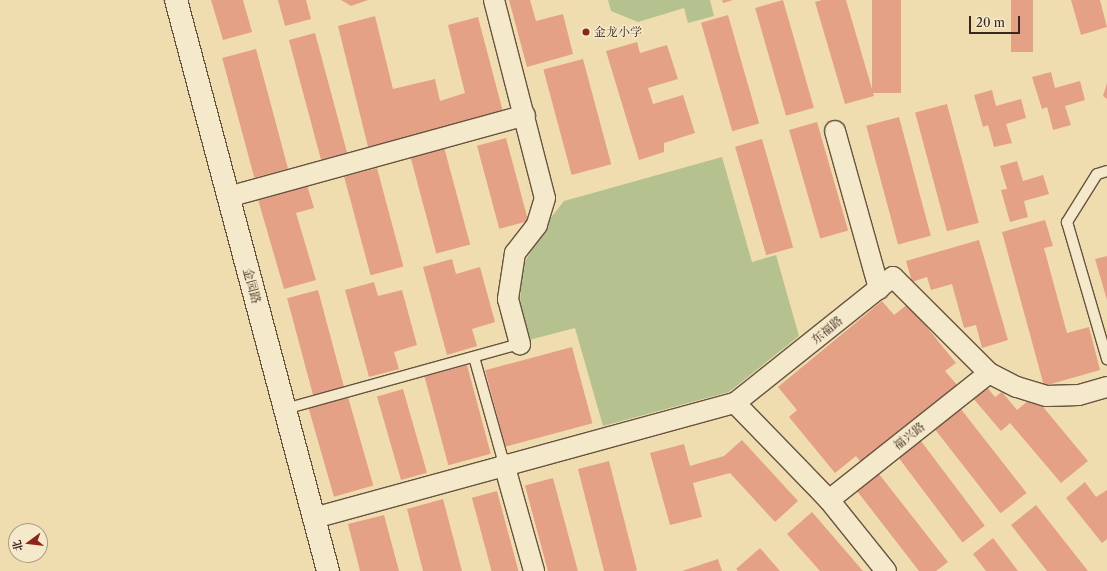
<!DOCTYPE html>
<html>
<head>
<meta charset="utf-8">
<style>
	body { margin:0 }
	#map { position:relative; width:1107px; height:571px; overflow:hidden; background:#f0ddaf; font-family:"Libre Caslon Text","Noto Serif SC",serif }
	div>[style] { position:absolute }
	.green>* { inset:0; background:#b5c28f }
	.building>* { inset:0; background:#e4a186; transform-origin:0 0 }
	.roads { filter:drop-shadow(1px 0 #675441) drop-shadow(-1px 0 #675441) drop-shadow(0 1px #675441) drop-shadow(0 -1px #675441) }
	.service>* { height:10px; margin:-5px; padding:0 5px; transform-origin:5px; border-radius:5px; background:#f5e9cb }
	.minor>* { height:20px; margin:-10px; padding:0 10px; transform-origin:10px; border-radius:10px; background:#f5e9cb }
	.tertiary>* { height:22px; margin:-11px; padding:0 11px; transform-origin:11px; border-radius:11px; background:#f5e9cb }
	.dots>* { width:11px; height:11px; translate:-50% -50%; box-sizing:border-box; border:2px solid #f5e9cb; border-radius:50% }
	span { translate:-50% -50%; white-space:nowrap; text-align:center; line-height:1.15; -webkit-text-stroke:3px #f5e9cb; paint-order:stroke }
	.poi-label { font-size:12px; color:#39261c }
	.left { translate:0 -50%; text-align:left }
	.street-label { font-size:12px; color:#39261c }
	.north { position:absolute; left:8px; top:523px; width:40px; height:40px; box-sizing:border-box; background:#f5e9cb; border:1px solid #aa9b85; border-radius:50%; rotate:255deg; font-size:11px; font-weight:700; line-height:16px; text-align:center; color:#39261c }
	.north::after { content:''; display:block; margin:auto; width:14px; height:18px; background:#8f2418; clip-path:polygon(50% 0,100% 100%,50% 72%,0 100%) }
	.scale { position:absolute; left:969px; top:16px; width:51px; height:18px; box-sizing:border-box; border:2px solid #39261c; border-top:0; padding-left:5px; font-size:12px; line-height:14px; white-space:nowrap; color:#39261c; -webkit-text-stroke:3px #f5e9cb; paint-order:stroke }
</style>
</head>
<body>
<div id="map">
	<div class="green">
		<div style="clip-path:polygon(608px 0,710px 0,714px 16px,688px 23px,684px 8px,638px 22px,611px 11px)"></div>
		<div style="clip-path:polygon(722px 157px,752px 262px,776px 255px,799px 336px,729px 392px,603px 426px,575px 328px,529px 340px,520px 304px,522px 267px,545px 225px,564px 201px)"></div>
	</div>
	<div class="building">
		<div style="clip-path:polygon(211px 0,243px 0,252px 32px,223px 40px)"></div>
		<div style="clip-path:polygon(278px 0,306px 0,311px 19px,285px 26px)"></div>
		<div style="clip-path:polygon(341px 0,368px 0,351px 6px)"></div>
		<div style="clip-path:polygon(509px 0,530px 0,536px 21px,563px 14px,573px 54px,527px 67px)"></div>
		<div style="clip-path:polygon(722px 0,733px 0,723px 3px)"></div>
		<div style="left:783px;top:0;width:112px;height:29px;rotate:74deg"></div>
		<div style="clip-path:polygon(822px 0,846px 0,874px 96px,845px 104px,815px 2px)"></div>
		<div style="left:872px;top:0;width:29px;height:93px"></div>
		<div style="left:1011px;top:0;width:22px;height:52px"></div>
		<div style="clip-path:polygon(1071px 0,1100px 0,1107px 27px,1081px 35px)"></div>
		<div style="left:728px;top:15px;width:113px;height:28px;rotate:74deg"></div>
		<div style="clip-path:polygon(375px 16px,393px 89px,435px 79px,440px 101px,465px 93px,448px 25px,478px 17px,503px 112px,368px 147px,338px 26px)"></div>
		<div style="left:315px;top:33px;width:124px;height:27px;rotate:75deg"></div>
		<div style="clip-path:polygon(637px 42px,640px 53px,667px 45px,678px 79px,648px 88px,653px 104px,683px 95px,695px 133px,664px 143px,664px 152px,639px 160px,606px 51px)"></div>
		<div style="left:256px;top:49px;width:124px;height:35px;rotate:75deg"></div>
		<div style="left:583px;top:59px;width:109px;height:41px;rotate:75deg"></div>
		<div style="clip-path:polygon(1051px 72px,1055px 88px,1080px 81px,1085px 100px,1065px 106px,1071px 125px,1053px 130px,1047px 107px,1042px 109px,1032px 77px)"></div>
		<div style="clip-path:polygon(1107px 83px,1107px 99px,1103px 96px)"></div>
		<div style="clip-path:polygon(992px 90px,996px 106px,1021px 99px,1026px 118px,1006px 124px,1012px 143px,994px 147px,988px 125px,983px 127px,974px 95px)"></div>
		<div style="left:947px;top:104px;width:123px;height:33px;rotate:75deg"></div>
		<div style="left:899px;top:117px;width:123px;height:34px;rotate:75deg"></div>
		<div style="left:817px;top:122px;width:113px;height:29px;rotate:74deg"></div>
		<div style="left:506px;top:138px;width:86px;height:30px;rotate:75deg"></div>
		<div style="left:762px;top:139px;width:113px;height:28px;rotate:74deg"></div>
		<div style="left:444px;top:147px;width:101px;height:35px;rotate:75deg"></div>
		<div style="clip-path:polygon(1017px 161px,1023px 181px,1043px 175px,1049px 194px,1024px 201px,1028px 217px,1010px 222px,1001px 190px,1007px 189px,1000px 166px)"></div>
		<div style="left:377px;top:168px;width:102px;height:34px;rotate:75deg"></div>
		<div style="clip-path:polygon(306px 182px,314px 208px,296px 213px,316px 280px,284px 289px,257px 196px)"></div>
		<div style="clip-path:polygon(1045px 220px,1053px 246px,1044px 248px,1067px 333px,1089px 327px,1100px 370px,1044px 386px,1002px 232px)"></div>
		<div style="clip-path:polygon(979px 240px,1008px 340px,982px 348px,976px 325px,964px 328px,952px 284px,931px 290px,927px 277px,912px 282px,906px 261px)"></div>
		<div style="clip-path:polygon(1107px 256px,1107px 300px,1095px 259px)"></div>
		<div style="clip-path:polygon(452px 259px,456px 274px,480px 267px,495px 322px,472px 329px,477px 346px,447px 355px,423px 267px)"></div>
		<div style="clip-path:polygon(374px 282px,378px 296px,402px 290px,417px 345px,394px 352px,399px 369px,369px 377px,345px 290px)"></div>
		<div style="left:318px;top:290px;width:102px;height:32px;rotate:75deg"></div>
		<div style="clip-path:polygon(882px 301px,894px 315px,908px 304px,956px 363px,945px 371px,958px 386px,863px 465px,856px 456px,835px 473px,789px 417px,797px 410px,778px 387px)"></div>
		<div style="left:572px;top:347px;width:79px;height:90px;rotate:75deg"></div>
		<div style="left:467px;top:365px;width:92px;height:44px;rotate:75deg"></div>
		<div style="clip-path:polygon(986px 386px,995px 397px,1002px 392px,1017px 410px,1034px 396px,1088px 461px,1061px 483px,1010px 423px,1001px 431px,972px 397px)"></div>
		<div style="left:403px;top:389px;width:87px;height:27px;rotate:74deg"></div>
		<div style="left:348px;top:397px;width:92px;height:41px;rotate:74deg"></div>
		<div style="left:957px;top:404px;width:113px;height:33px;rotate:52deg"></div>
		<div style="clip-path:polygon(742px 440px,798px 501px,775px 522px,730px 473px,693px 483px,702px 517px,670px 525px,650px 453px,684px 444px,690px 466px,724px 456px)"></div>
		<div style="left:921px;top:441px;width:106px;height:28px;rotate:53deg"></div>
		<div style="clip-path:polygon(609px 461px,637px 570px,635px 571px,604px 571px,578px 469px)"></div>
		<div style="clip-path:polygon(879px 474px,948px 562px,936px 571px,919px 571px,857px 491px)"></div>
		<div style="left:553px;top:478px;width:96px;height:29px;rotate:75deg"></div>
		<div style="clip-path:polygon(1085px 482px,1096px 497px,1107px 490px,1107px 539px,1102px 543px,1066px 498px)"></div>
		<div style="left:497px;top:491px;width:83px;height:26px;rotate:75deg"></div>
		<div style="clip-path:polygon(443px 499px,462px 571px,423px 571px,407px 509px)"></div>
		<div style="clip-path:polygon(1036px 505px,1088px 571px,1047px 571px,1011px 525px)"></div>
		<div style="clip-path:polygon(812px 512px,863px 571px,820px 571px,787px 534px)"></div>
		<div style="clip-path:polygon(384px 515px,399px 571px,360px 571px,348px 524px)"></div>
		<div style="clip-path:polygon(993px 538px,1018px 571px,986px 571px,973px 554px)"></div>
		<div style="clip-path:polygon(760px 548px,780px 571px,738px 571px,736px 569px)"></div>
		<div style="clip-path:polygon(718px 559px,722px 571px,682px 571px)"></div>
	</div>
	<div class="roads">
		<div class="service">
			<div style="left:1107px;top:171px;width:10px;rotate:163deg"></div>
			<div style="left:1097px;top:174px;width:57px;rotate:122deg"></div>
			<div style="left:1067px;top:222px;width:143px;rotate:73.7deg"></div>
			<div style="left:474px;top:357px;width:111px;rotate:74.3deg"></div>
			<div style="left:285px;top:409px;width:244px;rotate:-15.5deg"></div>
		</div>
		<div class="minor">
			<div style="left:494px;top:0;width:204px;rotate:75.6deg"></div>
			<div style="left:545px;top:198px;width:28px;rotate:107deg"></div>
			<div style="left:537px;top:225px;width:36px;rotate:128deg"></div>
			<div style="left:515px;top:253px;width:47px;rotate:98.7deg"></div>
			<div style="left:508px;top:299px;width:47px;rotate:75.1deg"></div>
			<div style="left:835px;top:131px;width:164px;rotate:74.4deg"></div>
			<div style="left:228px;top:197px;width:308px;rotate:-15.4deg"></div>
			<div style="left:735px;top:403px;width:135px;rotate:45.9deg"></div>
			<div style="left:829px;top:500px;width:91px;rotate:51.2deg"></div>
			<div style="left:504px;top:464px;width:111px;rotate:74.3deg"></div>
			<div style="left:829px;top:500px;width:204px;rotate:-38.4deg"></div>
			<div style="left:314px;top:518px;width:436px;rotate:-15.3deg"></div>
			<div style="left:735px;top:403px;width:202px;rotate:-38.6deg"></div>
			<div style="left:893px;top:277px;width:136px;rotate:45deg"></div>
			<div style="left:989px;top:373px;width:31px;rotate:27deg"></div>
			<div style="left:1017px;top:387px;width:31px;rotate:17deg"></div>
			<div style="left:1047px;top:396px;width:32px;rotate:-2deg"></div>
			<div style="left:1079px;top:395px;width:29px;rotate:-16deg"></div>
		</div>
		<div class="tertiary">
			<div style="left:176px;top:0;width:591px;rotate:75.09deg"></div>
		</div>
	</div>
	<div class="dots">
		<div style="left:586px;top:32px;background:#8f2418"></div>
	</div>
	<div class="poi-label">
		<span class="left" style="left:594px;top:32px">金龙小学</span>
	</div>
	<div class="street-label">
		<span style="left:252px;top:286px;rotate:75deg">金园路</span>
		<span style="left:827px;top:330px;rotate:-39deg">东福路</span>
		<span style="left:909px;top:436px;rotate:-38deg">福兴路</span>
	</div>
	<div class="north">北</div>
	<div class="scale">20 m</div>
</div>
</body>
</html>
